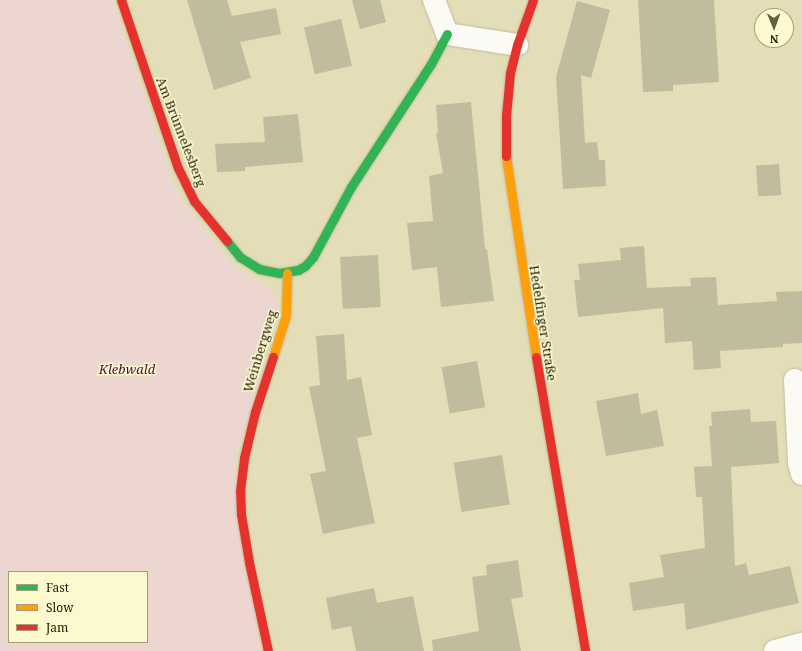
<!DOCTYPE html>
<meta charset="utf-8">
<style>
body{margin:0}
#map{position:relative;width:802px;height:651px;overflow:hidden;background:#e3deb7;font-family:"Noto Serif",serif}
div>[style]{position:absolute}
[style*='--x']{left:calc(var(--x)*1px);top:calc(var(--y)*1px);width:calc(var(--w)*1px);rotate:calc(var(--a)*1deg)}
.green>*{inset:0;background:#edd6d0}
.building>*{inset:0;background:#c0bc9d;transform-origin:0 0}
.roads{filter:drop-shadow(0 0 1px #c1bc9d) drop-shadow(0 0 1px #c1bc9d)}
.street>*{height:22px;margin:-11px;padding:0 11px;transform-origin:11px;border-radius:11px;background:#fbfaf4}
.fast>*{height:9px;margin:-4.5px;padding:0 4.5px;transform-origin:4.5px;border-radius:4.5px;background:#30b455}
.slow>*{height:9px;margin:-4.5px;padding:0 4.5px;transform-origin:4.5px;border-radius:4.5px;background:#ff9f0a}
.jam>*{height:9px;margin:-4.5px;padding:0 4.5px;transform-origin:4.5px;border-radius:4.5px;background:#e5322d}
span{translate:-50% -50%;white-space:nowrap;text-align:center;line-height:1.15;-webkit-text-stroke:3px #fdf9cf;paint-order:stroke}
.street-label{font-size:13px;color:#1e1a00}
.park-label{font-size:13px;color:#4c0c3a;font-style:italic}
.legend{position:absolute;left:8px;top:571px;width:140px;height:72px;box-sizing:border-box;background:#fdf9cf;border:1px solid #a4a07c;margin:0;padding:5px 7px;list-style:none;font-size:12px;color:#1e1a00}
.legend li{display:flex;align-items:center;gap:8px;height:20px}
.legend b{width:20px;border:1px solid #a4a07c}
.north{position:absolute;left:754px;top:8px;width:40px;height:40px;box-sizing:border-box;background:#fdf9cf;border:1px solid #a4a07c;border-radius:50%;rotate:179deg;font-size:11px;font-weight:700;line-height:16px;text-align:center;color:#1e1a00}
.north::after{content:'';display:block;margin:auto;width:14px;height:18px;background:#635f40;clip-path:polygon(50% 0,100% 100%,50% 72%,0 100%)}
</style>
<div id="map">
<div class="green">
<div style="clip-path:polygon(evenodd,0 0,113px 0,172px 182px,190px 212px,234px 267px,266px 286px,273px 294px,279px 309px,236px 460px,260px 651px,0 651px,0 0,9px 572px,147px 572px,147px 642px,9px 642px,9px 572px)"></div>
</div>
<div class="building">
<div style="clip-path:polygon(187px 0,227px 0,232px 16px,276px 8px,281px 34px,240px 42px,251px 78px,214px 90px)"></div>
<div style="clip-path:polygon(352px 0,380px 0,386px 22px,360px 29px)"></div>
<div style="clip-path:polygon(638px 0,714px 0,719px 82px,673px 85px,673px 91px,643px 92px)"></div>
<div style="clip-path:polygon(577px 1px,610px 10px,591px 78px,581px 75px,585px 143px,597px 142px,599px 160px,605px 160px,606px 186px,563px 189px,556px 77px)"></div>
<div style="left:341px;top:19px;width:48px;height:38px;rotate:77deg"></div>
<div style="clip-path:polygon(471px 102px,485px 249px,487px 249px,494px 301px,441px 307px,437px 267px,412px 270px,407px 223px,433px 221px,429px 176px,443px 173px,436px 133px,438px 133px,436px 105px)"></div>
<div style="clip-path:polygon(298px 114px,303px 162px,245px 167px,245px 171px,217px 172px,215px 144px,265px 142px,263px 117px)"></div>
<div style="left:779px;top:164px;width:31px;height:23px;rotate:86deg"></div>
<div style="clip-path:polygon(644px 246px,647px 288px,691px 286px,690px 278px,716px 277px,718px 305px,777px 301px,776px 292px,802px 291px,802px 343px,783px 344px,783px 347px,720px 351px,721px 368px,694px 370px,692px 341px,665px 343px,663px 308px,578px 317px,574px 280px,580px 280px,578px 264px,621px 260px,620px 248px)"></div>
<div style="left:378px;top:255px;width:52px;height:38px;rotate:87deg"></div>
<div style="clip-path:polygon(344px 334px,347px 380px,361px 377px,372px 435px,357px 438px,375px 523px,323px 534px,310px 474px,326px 471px,309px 387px,320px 385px,316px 336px)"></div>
<div style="left:477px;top:361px;width:47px;height:36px;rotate:80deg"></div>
<div style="clip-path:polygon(638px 393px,641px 414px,657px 410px,664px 446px,606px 456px,596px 401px)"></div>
<div style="clip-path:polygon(750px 409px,751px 422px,776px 421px,779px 463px,731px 467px,735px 566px,746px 563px,749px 575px,790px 566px,799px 603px,686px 630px,684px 603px,633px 611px,629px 583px,664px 577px,660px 555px,705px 548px,702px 497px,696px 497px,694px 467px,712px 466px,709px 426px,712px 426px,711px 412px)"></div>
<div style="left:502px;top:455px;width:50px;height:49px;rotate:81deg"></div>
<div style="clip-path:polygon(518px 560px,523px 597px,511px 599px,521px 651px,433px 651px,432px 640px,479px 631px,472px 577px,487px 575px,486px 565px)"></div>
<div style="clip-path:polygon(374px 588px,377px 603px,413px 596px,424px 651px,356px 651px,351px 626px,332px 630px,326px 598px)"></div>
</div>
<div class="roads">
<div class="street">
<div style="--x:434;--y:0;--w:36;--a:69"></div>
<div style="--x:447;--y:34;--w:71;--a:8.9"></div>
<div style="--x:795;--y:380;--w:83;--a:87.2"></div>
<div style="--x:799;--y:463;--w:11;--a:75"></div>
<div style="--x:775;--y:651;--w:28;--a:-15"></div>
</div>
<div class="fast">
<div style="--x:227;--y:241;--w:21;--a:51"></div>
<div style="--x:240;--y:257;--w:22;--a:32"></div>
<div style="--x:259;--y:269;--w:20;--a:11"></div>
<div style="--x:279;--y:273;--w:19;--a:-9"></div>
<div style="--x:298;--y:270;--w:8;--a:-30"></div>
<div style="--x:305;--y:266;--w:12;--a:-48"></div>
<div style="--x:313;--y:257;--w:80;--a:-61.5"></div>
<div style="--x:351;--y:187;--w:147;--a:-57"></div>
<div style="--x:431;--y:64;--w:34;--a:-62"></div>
</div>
<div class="slow">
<div style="--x:506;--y:156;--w:203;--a:81.5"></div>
<div style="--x:273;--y:357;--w:44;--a:-72.8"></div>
<div style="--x:286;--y:315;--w:42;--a:-88.6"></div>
</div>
<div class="jam">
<div style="--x:121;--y:0;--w:177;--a:71.3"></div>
<div style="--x:178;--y:168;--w:37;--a:64"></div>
<div style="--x:194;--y:201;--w:52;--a:50.5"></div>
<div style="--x:506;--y:156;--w:40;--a:-90"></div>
<div style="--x:506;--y:116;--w:43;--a:-84.7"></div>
<div style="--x:510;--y:73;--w:29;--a:-76"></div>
<div style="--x:517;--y:45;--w:48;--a:-70.4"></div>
<div style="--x:536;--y:357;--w:298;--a:80.5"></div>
<div style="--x:268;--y:651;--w:91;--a:-102.1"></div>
<div style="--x:249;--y:562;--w:49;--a:-99.5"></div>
<div style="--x:241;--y:514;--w:23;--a:-92"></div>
<div style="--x:240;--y:491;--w:33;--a:-83"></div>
<div style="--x:244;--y:458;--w:47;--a:-76.6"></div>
<div style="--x:255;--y:412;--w:58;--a:-71.9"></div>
</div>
</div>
<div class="street-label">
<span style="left:181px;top:132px;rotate:69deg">Am Brünnelesberg</span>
<span style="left:543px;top:323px;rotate:81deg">Hedelfinger Straße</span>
<span style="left:260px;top:351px;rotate:-73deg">Weinbergweg</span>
</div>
<div class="park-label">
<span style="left:127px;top:369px">Klebwald</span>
</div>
<ul class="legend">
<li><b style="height:5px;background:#30b455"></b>Fast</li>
<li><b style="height:5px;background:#ff9f0a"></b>Slow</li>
<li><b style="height:5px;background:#e5322d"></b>Jam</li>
</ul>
<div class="north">N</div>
</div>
